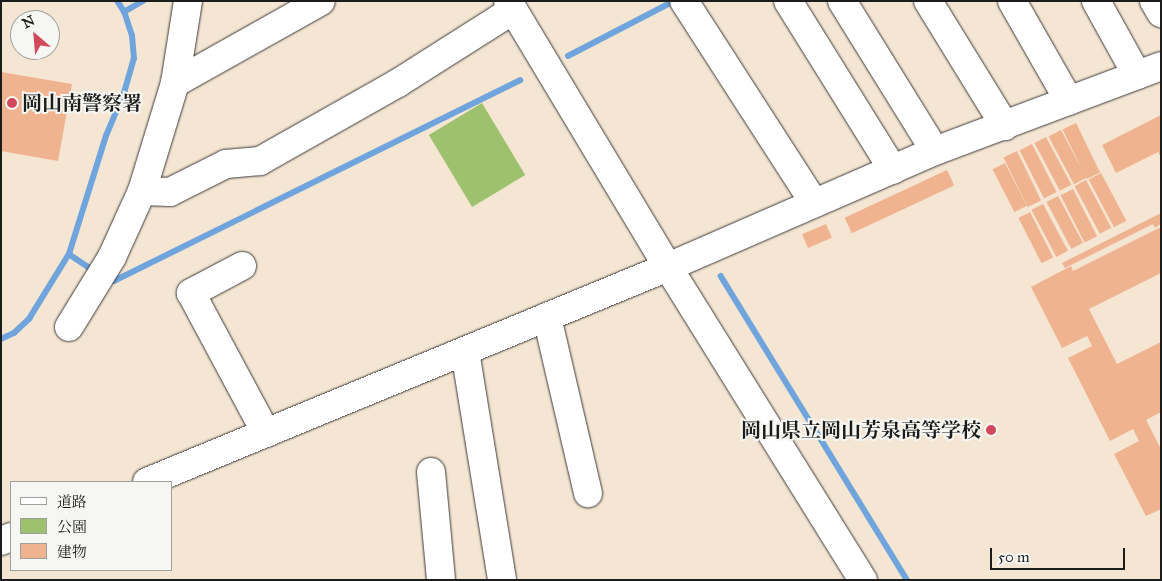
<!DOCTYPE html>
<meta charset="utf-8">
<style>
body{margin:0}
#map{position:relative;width:1162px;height:581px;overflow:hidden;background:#f5e6d4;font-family:"IM FELL Great Primer","Noto Serif JP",serif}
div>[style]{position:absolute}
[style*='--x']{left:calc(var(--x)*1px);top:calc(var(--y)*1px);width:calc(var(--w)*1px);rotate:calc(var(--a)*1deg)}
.green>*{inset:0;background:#9dc16c;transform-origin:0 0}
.stream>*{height:5.5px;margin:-2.75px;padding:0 2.75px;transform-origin:2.75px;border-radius:2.75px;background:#70a4dc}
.building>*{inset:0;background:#efb38f;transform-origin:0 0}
.roads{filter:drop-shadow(0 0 1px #3d3a38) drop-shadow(0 0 1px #3d3a38)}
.minor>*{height:28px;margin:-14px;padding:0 14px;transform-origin:14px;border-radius:14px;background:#fff}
.dots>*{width:14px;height:14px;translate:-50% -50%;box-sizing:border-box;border:2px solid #f6f6f2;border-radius:50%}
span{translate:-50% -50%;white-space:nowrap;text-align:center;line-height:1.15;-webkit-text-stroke:4px #f6f6f2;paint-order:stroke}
.poi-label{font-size:20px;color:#1c1c1c;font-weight:700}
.left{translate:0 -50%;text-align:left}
.right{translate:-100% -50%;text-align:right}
.frame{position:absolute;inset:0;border:2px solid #1c1c1c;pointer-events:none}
.legend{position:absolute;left:10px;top:481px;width:162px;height:90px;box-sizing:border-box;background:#f6f6f2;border:1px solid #9f9f9c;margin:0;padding:6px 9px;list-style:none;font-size:15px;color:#1c1c1c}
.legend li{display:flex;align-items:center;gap:10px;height:25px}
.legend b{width:25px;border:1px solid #9f9f9c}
.north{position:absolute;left:10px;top:10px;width:50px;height:50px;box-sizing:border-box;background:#f6f6f2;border:1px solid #9f9f9c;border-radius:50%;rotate:333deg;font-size:14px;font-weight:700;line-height:20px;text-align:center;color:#1c1c1c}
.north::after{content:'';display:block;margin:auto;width:18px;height:22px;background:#d1495b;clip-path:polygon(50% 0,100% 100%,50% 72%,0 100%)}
.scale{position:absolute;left:990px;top:548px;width:135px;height:22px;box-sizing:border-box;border:2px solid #1c1c1c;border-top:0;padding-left:6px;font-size:15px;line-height:18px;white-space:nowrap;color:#1c1c1c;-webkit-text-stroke:4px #f6f6f2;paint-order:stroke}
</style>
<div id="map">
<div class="green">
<div style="left:482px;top:103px;width:84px;height:62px;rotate:59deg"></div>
</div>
<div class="stream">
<div style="--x:124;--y:12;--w:22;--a:-30"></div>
<div style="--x:568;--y:56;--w:119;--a:-27.4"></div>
<div style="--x:69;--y:254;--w:30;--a:34"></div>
<div style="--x:721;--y:276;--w:356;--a:58.5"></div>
<div style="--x:106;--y:280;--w:8;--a:7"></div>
<div style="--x:114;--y:281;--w:453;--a:-26.3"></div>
<div style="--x:1;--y:339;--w:14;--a:-25"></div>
<div style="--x:14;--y:333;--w:21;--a:-43"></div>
<div style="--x:29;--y:319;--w:76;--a:-58.4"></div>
<div style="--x:69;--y:254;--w:124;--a:-72.6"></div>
<div style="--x:106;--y:136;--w:47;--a:-67.3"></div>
<div style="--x:124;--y:93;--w:35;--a:-74"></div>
<div style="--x:134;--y:59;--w:23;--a:-95"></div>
<div style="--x:132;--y:36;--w:25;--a:-108"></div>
<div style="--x:124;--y:12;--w:13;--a:-122"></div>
</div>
<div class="building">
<div style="clip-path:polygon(1px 72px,72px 84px,58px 161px,1px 151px)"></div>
<div style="clip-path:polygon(1161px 115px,1161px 158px,1158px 152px,1116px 173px,1102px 145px)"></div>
<div style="left:1076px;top:123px;width:55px;height:15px;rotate:64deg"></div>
<div style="left:1061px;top:130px;width:54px;height:14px;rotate:62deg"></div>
<div style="left:1046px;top:137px;width:54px;height:13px;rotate:62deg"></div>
<div style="left:1032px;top:144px;width:54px;height:14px;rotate:63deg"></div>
<div style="left:1017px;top:151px;width:55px;height:15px;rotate:64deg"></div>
<div style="left:1005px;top:163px;width:48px;height:14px;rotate:63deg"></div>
<div style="left:947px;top:170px;width:17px;height:113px;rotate:65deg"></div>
<div style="left:1101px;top:173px;width:54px;height:14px;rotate:62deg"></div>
<div style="left:1086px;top:180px;width:54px;height:13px;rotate:62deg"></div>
<div style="left:1073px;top:189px;width:53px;height:14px;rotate:63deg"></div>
<div style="left:1058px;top:196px;width:53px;height:13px;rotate:62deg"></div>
<div style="left:1043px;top:204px;width:53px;height:13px;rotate:62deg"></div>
<div style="left:1030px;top:212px;width:51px;height:13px;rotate:63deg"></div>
<div style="clip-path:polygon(1161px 213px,1161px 224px,1155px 228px,1153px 224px,1065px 268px,1062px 263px)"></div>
<div style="left:826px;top:224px;width:15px;height:26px;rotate:67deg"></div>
<div style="clip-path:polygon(1161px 227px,1161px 273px,1089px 309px,1117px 364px,1161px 342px,1161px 412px,1146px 420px,1161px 449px,1161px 509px,1146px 516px,1114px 454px,1139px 441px,1133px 429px,1110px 441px,1068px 358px,1092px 346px,1087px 336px,1062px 348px,1031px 287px,1071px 266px,1073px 271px)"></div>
</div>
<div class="roads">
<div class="minor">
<div style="--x:508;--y:1;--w:310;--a:59"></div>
<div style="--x:668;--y:267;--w:369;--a:58.1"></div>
<div style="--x:684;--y:1;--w:240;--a:57.2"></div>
<div style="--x:788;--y:1;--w:199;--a:58.1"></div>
<div style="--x:842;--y:1;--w:176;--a:58.2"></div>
<div style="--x:928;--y:1;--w:147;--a:58.4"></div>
<div style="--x:1012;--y:1;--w:115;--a:60.3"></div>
<div style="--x:1096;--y:1;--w:85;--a:61"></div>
<div style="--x:1154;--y:1;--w:14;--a:60"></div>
<div style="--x:175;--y:83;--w:167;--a:-29.3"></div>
<div style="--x:142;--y:191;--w:28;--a:2"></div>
<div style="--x:170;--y:192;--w:63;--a:-26.6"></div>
<div style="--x:226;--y:164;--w:34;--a:-5"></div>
<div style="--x:260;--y:161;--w:159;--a:-29.5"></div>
<div style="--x:398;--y:83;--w:136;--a:-32.4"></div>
<div style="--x:242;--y:266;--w:58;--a:152.1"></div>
<div style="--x:191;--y:293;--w:159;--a:61.8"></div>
<div style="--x:547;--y:317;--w:181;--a:76.9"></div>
<div style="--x:69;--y:327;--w:82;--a:-58.4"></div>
<div style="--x:112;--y:257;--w:72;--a:-65.6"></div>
<div style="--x:142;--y:191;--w:113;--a:-73"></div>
<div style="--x:175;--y:83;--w:83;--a:-81"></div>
<div style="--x:465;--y:351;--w:232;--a:80.8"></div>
<div style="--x:431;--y:472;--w:108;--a:84.7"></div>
<div style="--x:147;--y:482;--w:564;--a:-22.42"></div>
<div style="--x:668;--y:267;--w:291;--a:-23.5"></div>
<div style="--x:935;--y:151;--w:241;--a:-20.6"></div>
<div style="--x:1;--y:541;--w:11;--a:-22"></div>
</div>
</div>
<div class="dots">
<div style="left:12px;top:103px;background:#d1495b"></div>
<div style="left:991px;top:430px;background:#d1495b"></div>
</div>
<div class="poi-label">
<span class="left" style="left:22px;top:103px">岡山南警察署</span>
<span class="right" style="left:981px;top:430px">岡山県立岡山芳泉高等学校</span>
</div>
<div class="frame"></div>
<ul class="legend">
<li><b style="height:6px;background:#fff"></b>道路</li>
<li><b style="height:14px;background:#9dc16c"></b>公園</li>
<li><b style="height:14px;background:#efb38f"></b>建物</li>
</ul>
<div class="north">N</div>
<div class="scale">50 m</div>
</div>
